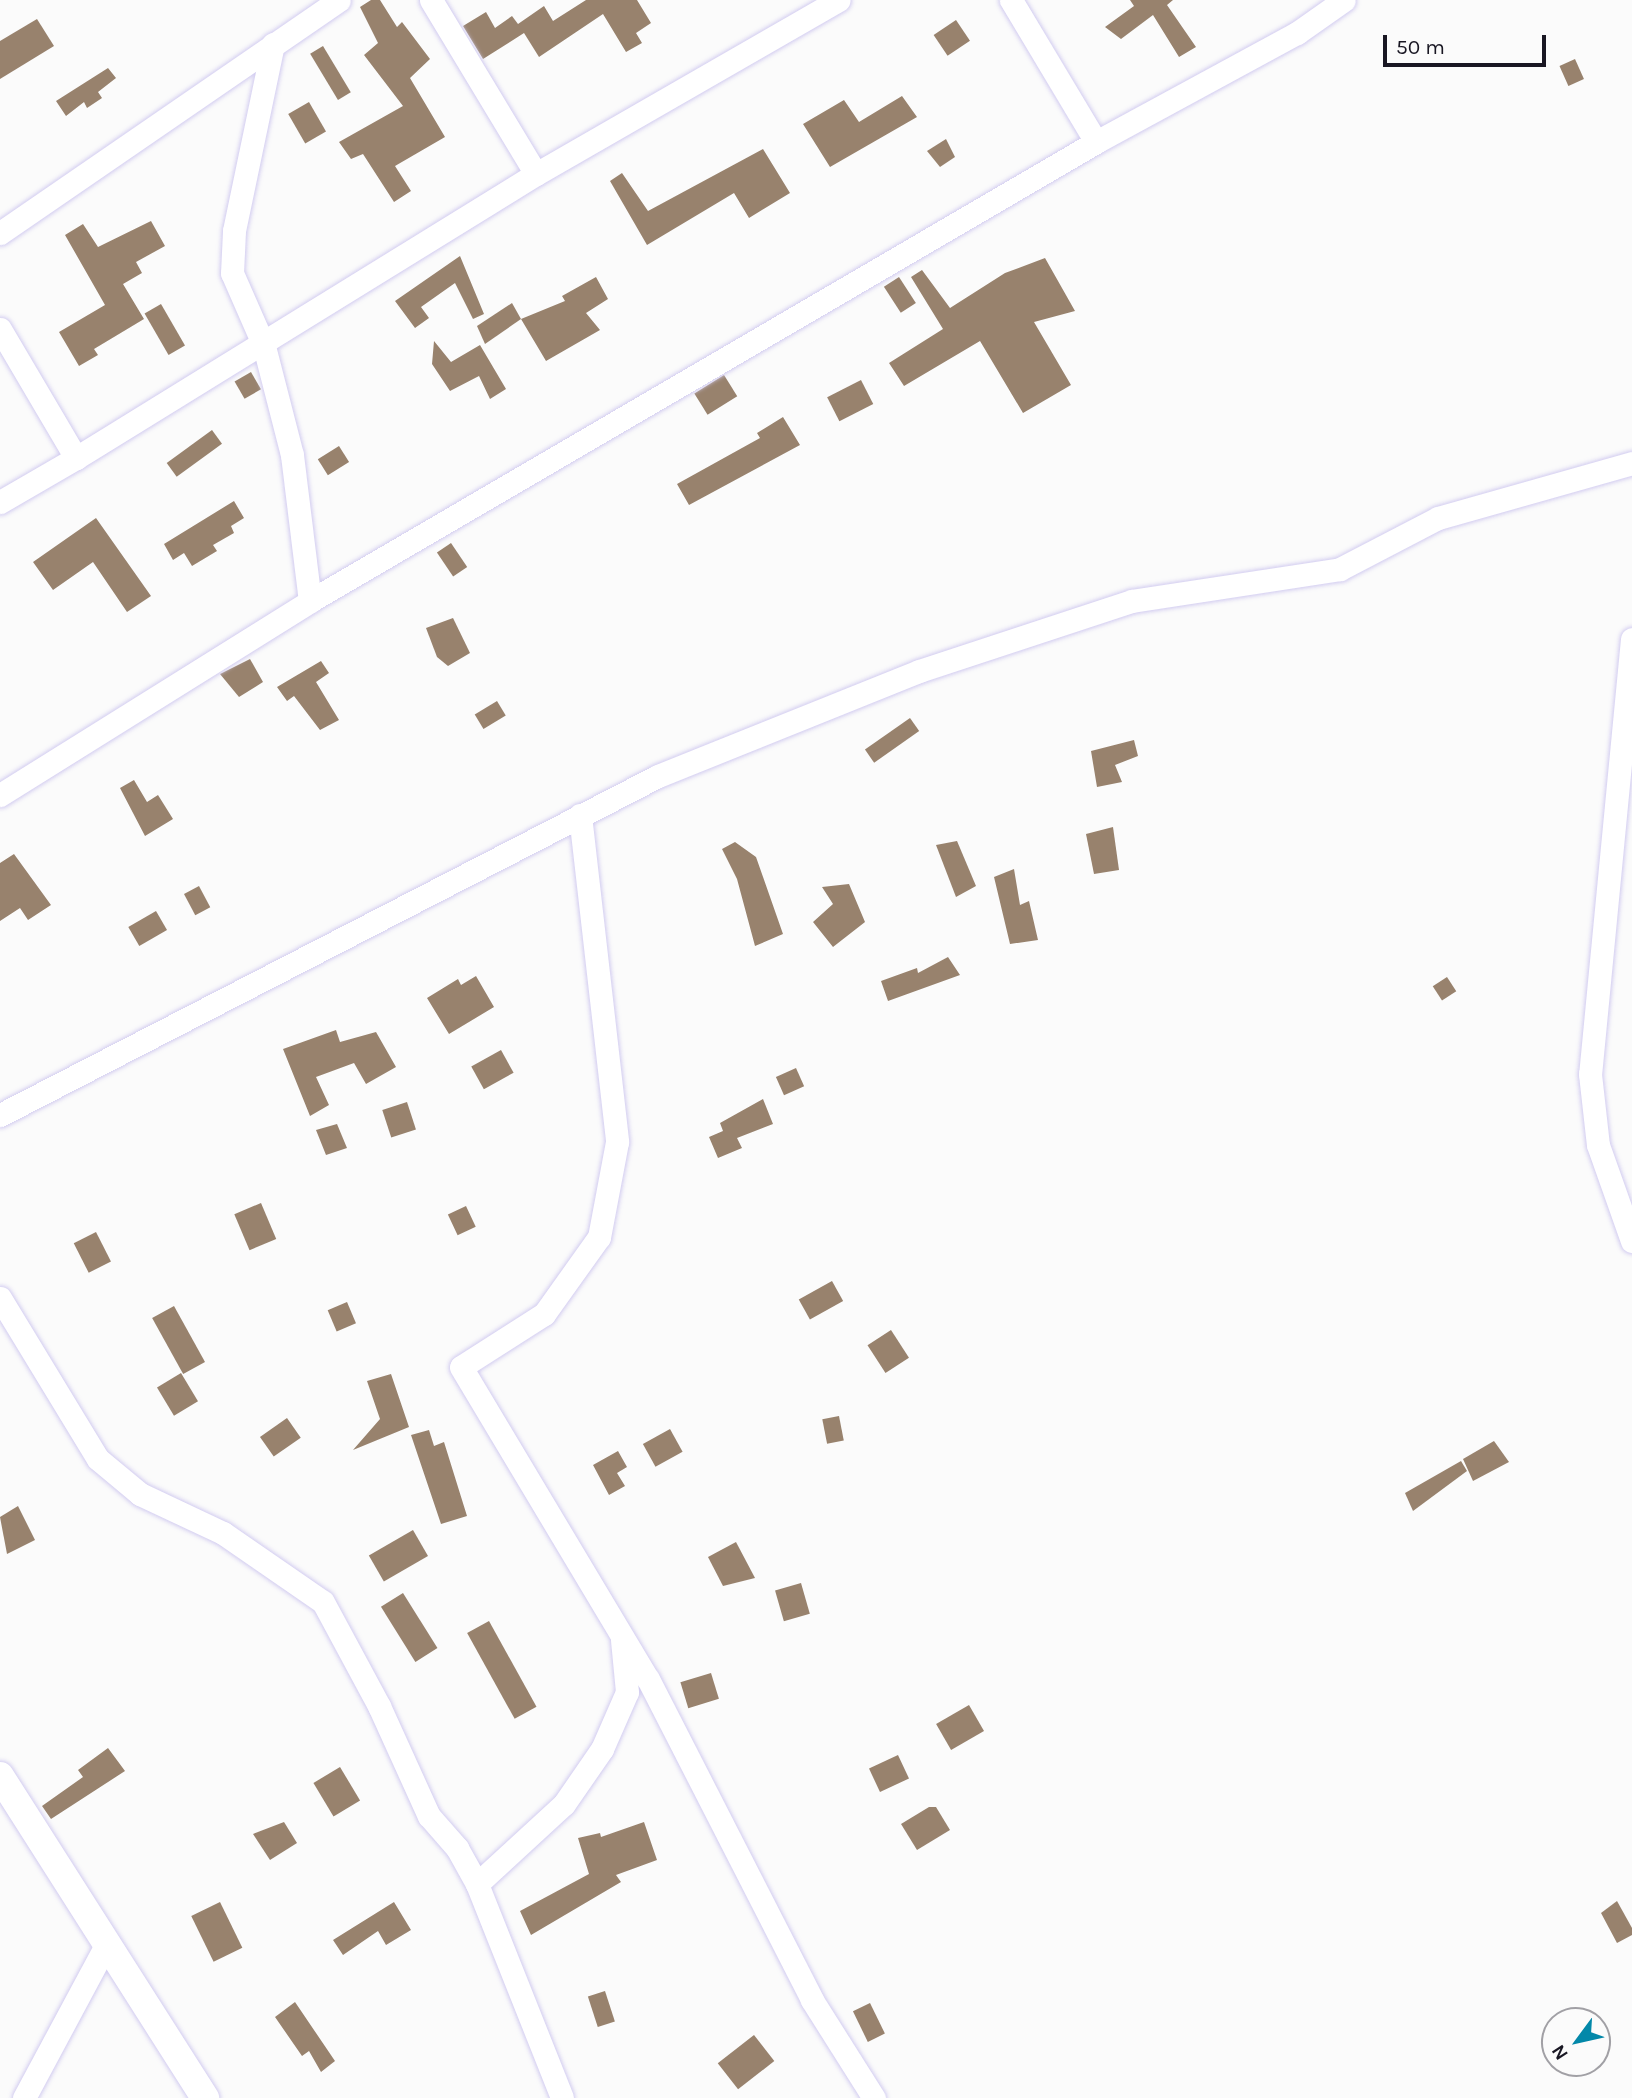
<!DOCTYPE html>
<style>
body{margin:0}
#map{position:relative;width:1632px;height:2098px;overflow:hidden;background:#fbfbfb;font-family:Karla,sans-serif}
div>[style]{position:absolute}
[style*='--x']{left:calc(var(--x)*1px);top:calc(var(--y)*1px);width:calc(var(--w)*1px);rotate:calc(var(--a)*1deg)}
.building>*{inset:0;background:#98826d;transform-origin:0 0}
.roads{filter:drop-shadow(0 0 2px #d2ccf0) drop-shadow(0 0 2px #d2ccf0)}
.minor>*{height:23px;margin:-11.5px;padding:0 11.5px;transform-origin:11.5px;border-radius:11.5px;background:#fff}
.tertiary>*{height:28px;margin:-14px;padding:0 14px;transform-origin:14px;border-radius:14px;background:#fff}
span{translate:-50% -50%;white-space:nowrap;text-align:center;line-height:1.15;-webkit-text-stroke:6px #fbfbfb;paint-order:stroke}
.north{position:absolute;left:1541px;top:2007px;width:70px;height:70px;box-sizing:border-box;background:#fbfbfb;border:2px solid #a1a0a5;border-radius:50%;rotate:237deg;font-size:19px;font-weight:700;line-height:28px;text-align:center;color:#191723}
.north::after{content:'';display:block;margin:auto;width:24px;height:32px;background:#0388a9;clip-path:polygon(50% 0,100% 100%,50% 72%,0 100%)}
.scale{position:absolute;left:1383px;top:35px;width:163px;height:32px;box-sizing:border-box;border:4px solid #191723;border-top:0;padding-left:9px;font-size:21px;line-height:24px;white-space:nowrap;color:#191723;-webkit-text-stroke:5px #fbfbfb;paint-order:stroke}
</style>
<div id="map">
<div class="building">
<div style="clip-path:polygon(371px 0,380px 0,397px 27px,402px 22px,430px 59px,410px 78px,445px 137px,395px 166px,411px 191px,394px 202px,363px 154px,351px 159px,339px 142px,403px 106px,364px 55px,378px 43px,360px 7px)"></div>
<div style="clip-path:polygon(586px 0,637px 0,651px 23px,636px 33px,642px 43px,626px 52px,603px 14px,539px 57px,524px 33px,483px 59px,463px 26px,486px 12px,495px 28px,512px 16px,518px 24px,544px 6px,553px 21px)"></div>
<div style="clip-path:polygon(1130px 0,1173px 0,1167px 5px,1196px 47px,1179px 57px,1153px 15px,1121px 39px,1105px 27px,1134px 6px)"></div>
<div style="clip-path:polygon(37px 19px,54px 46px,0 79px,0 41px)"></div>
<div style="left:956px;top:20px;width:25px;height:27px;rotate:56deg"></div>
<div style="left:323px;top:46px;width:54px;height:15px;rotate:59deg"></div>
<div style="left:1575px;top:59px;width:22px;height:17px;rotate:66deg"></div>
<div style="clip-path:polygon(108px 68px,116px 78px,98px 92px,102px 98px,87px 108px,84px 102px,66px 116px,56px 101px)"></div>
<div style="clip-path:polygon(902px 96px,917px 117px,830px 167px,803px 124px,844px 100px,859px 122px)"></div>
<div style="left:309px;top:102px;width:34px;height:24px;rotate:60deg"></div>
<div style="clip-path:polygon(946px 139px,955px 157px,940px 167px,927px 151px)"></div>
<div style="clip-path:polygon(763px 149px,790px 193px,749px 218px,734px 193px,647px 245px,610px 181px,622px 173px,648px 211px)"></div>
<div style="clip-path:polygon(151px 221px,165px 246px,136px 262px,142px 273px,123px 284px,144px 319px,94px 349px,98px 355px,79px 366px,59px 332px,105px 305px,65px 235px,83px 224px,98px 247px)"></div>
<div style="clip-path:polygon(460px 256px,484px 314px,473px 319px,455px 283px,421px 307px,429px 318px,415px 328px,395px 301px)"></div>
<div style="clip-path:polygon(1045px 258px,1075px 311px,1034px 322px,1071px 385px,1023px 413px,980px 341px,904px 386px,889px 363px,943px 329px,911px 277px,922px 270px,950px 308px,1005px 273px)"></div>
<div style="clip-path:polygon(596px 277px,608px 299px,586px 313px,600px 330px,546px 361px,521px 319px,565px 301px,562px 296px)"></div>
<div style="left:899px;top:277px;width:31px;height:18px;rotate:57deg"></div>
<div style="clip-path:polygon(512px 303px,521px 319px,485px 344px,477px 326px)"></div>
<div style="left:161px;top:304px;width:48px;height:19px;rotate:60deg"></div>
<div style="clip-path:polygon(434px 341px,451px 362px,480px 345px,506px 389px,490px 399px,479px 376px,450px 391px,432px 364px)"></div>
<div style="left:251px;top:372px;width:20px;height:19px;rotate:60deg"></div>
<div style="left:724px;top:375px;width:25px;height:35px;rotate:58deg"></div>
<div style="left:861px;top:380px;width:27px;height:38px;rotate:63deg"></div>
<div style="clip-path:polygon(783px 417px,800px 445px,689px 505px,677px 484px,760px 438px,757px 433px)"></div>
<div style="left:212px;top:430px;width:17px;height:56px;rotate:54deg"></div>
<div style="left:339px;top:446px;width:19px;height:25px;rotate:58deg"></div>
<div style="clip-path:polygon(234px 501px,244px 518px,231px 526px,234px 533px,213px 545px,217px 551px,192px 566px,184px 553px,173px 560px,164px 544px)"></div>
<div style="clip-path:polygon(96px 518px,151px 596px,127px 612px,93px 562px,53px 590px,33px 562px)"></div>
<div style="left:451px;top:543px;width:29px;height:17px;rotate:56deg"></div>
<div style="clip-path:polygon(453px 618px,470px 653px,448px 666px,437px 657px,426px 628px)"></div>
<div style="clip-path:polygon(250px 659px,263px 682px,239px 697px,220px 674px)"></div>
<div style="clip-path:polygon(321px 661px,329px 673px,316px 682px,339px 720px,320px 730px,294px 696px,287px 701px,277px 687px)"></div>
<div style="left:497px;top:701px;width:17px;height:26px;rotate:59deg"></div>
<div style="left:910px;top:718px;width:16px;height:55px;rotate:55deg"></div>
<div style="clip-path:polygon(1134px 740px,1138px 756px,1115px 765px,1122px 782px,1097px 787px,1091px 751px)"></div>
<div style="clip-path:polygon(134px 780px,147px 802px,158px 795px,173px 819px,145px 836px,120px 788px)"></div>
<div style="clip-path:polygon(1113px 827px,1119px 870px,1094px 874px,1086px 834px)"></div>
<div style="clip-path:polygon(957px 841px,976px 886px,956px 897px,936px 845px)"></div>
<div style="clip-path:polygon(735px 842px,756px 857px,783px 934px,755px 946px,737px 879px,722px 849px)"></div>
<div style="clip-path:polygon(14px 854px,51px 905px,28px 920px,20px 908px,0 921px,0 863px)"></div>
<div style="clip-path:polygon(1014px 869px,1020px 905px,1029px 901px,1038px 940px,1010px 944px,994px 877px)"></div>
<div style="clip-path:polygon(849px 884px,865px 922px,833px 947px,813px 922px,833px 904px,822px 887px)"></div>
<div style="left:199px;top:886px;width:24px;height:17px;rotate:62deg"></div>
<div style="left:156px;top:911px;width:22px;height:32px;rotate:60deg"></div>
<div style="clip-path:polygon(948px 957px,960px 975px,888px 1001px,881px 981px,917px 968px,918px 973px)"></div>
<div style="clip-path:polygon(476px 976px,494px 1007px,449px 1034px,427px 998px,458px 979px,461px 985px)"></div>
<div style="left:1447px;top:977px;width:17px;height:17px;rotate:57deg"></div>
<div style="clip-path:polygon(336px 1030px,340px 1042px,376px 1032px,396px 1067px,366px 1084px,354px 1063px,316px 1077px,329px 1105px,310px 1116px,283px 1049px)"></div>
<div style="left:501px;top:1050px;width:26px;height:34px;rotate:61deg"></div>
<div style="left:796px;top:1068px;width:20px;height:22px;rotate:66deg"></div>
<div style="clip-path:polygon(763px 1099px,773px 1124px,737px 1138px,742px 1148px,718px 1158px,709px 1137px,723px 1131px,720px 1123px)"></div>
<div style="left:407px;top:1102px;width:29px;height:26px;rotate:72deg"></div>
<div style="clip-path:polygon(337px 1124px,347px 1148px,326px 1155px,316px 1130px)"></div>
<div style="left:261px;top:1203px;width:39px;height:29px;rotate:67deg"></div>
<div style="left:466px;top:1206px;width:23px;height:20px;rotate:65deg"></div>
<div style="left:96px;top:1232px;width:33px;height:25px;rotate:63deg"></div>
<div style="left:832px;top:1281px;width:23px;height:38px;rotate:61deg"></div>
<div style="left:347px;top:1302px;width:23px;height:21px;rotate:67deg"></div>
<div style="left:174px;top:1306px;width:64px;height:25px;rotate:61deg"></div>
<div style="left:891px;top:1330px;width:33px;height:28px;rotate:57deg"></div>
<div style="left:181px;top:1373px;width:33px;height:28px;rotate:59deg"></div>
<div style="clip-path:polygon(391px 1374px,409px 1427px,353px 1450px,380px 1419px,367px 1381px)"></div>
<div style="left:839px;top:1416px;width:25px;height:17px;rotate:79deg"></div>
<div style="left:287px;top:1418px;width:24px;height:33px;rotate:55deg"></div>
<div style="left:670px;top:1429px;width:26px;height:31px;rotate:61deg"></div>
<div style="clip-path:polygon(429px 1430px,434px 1446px,444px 1442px,467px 1516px,441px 1524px,411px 1435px)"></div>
<div style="clip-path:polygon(1494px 1441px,1509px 1462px,1473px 1481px,1463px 1459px)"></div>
<div style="clip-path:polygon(618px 1451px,627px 1467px,617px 1473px,625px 1486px,609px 1495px,593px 1465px)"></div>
<div style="clip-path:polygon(1461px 1461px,1467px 1471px,1413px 1511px,1405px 1493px)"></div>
<div style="clip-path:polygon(18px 1506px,35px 1540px,7px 1554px,0 1517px)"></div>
<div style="left:413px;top:1530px;width:30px;height:51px;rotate:60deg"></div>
<div style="clip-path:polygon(736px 1542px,755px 1578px,723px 1586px,708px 1557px)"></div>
<div style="left:801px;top:1583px;width:32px;height:27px;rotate:74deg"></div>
<div style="left:403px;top:1593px;width:65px;height:26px;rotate:58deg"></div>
<div style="left:489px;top:1621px;width:98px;height:25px;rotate:61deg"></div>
<div style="left:711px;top:1673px;width:27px;height:32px;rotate:73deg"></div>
<div style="left:969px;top:1705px;width:30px;height:38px;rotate:60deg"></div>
<div style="clip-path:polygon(108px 1748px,125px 1771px,51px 1819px,42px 1806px,83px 1777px,78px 1770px)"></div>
<div style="left:898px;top:1755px;width:26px;height:32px;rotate:65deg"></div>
<div style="left:340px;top:1767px;width:39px;height:31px;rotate:59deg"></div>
<div style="clip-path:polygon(929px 1807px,936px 1807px,950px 1830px,917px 1850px,901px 1824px)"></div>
<div style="clip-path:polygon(284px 1822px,297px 1843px,270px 1860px,253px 1834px)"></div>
<div style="clip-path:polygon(644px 1822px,657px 1860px,616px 1875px,621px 1882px,531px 1935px,520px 1911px,589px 1874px,578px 1838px,600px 1833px,601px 1837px)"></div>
<div style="clip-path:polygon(1617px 1901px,1632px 1928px,1632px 1935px,1617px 1943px,1601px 1913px)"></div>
<div style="left:220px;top:1902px;width:51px;height:32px;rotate:64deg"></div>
<div style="clip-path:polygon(394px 1902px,411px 1930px,386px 1945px,378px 1931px,343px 1955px,333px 1940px)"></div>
<div style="left:605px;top:1991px;width:32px;height:18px;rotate:72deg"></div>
<div style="clip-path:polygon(295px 2002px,335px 2061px,321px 2072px,309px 2051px,302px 2056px,275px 2017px)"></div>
<div style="left:870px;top:2003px;width:34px;height:19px;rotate:64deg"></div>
<div style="left:754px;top:2035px;width:33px;height:46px;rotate:52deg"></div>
</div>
<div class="roads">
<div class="minor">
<div style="--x:431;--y:0;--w:203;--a:58.9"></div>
<div style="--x:536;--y:174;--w:349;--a:-29.9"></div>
<div style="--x:1011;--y:0;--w:165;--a:59.1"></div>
<div style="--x:273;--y:44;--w:191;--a:101.8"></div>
<div style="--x:234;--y:231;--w:42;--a:92.7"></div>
<div style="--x:232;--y:273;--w:80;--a:66.3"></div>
<div style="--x:264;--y:346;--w:113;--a:75.6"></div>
<div style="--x:292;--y:455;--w:147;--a:83"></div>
<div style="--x:0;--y:233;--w:411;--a:-34.5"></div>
<div style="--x:0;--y:329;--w:150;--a:59.5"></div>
<div style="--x:76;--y:458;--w:541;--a:-31.69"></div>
<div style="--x:0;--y:502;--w:88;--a:-30.1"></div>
<div style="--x:1632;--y:639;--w:437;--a:95.5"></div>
<div style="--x:1590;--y:1074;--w:71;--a:83.6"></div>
<div style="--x:1598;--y:1145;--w:102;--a:70.5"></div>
<div style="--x:0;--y:795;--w:366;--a:-32"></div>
<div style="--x:310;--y:601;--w:910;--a:-30.28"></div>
<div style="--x:1096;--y:142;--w:229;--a:-28.5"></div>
<div style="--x:1297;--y:33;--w:57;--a:-35.1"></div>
<div style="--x:580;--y:815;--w:329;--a:83.5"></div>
<div style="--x:617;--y:1142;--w:97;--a:100.7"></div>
<div style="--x:599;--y:1237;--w:95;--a:125.5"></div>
<div style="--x:544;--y:1314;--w:98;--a:147.4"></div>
<div style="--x:461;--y:1367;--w:364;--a:59.1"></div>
<div style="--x:648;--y:1679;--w:360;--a:62.9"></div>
<div style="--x:812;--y:2000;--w:116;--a:57.7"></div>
<div style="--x:0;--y:1115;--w:740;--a:-27.26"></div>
<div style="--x:658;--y:776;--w:281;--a:-21.9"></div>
<div style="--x:919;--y:671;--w:224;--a:-18.2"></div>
<div style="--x:1132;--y:601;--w:210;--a:-8.7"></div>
<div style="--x:1340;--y:569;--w:110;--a:-27.5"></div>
<div style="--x:1438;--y:518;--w:202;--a:-15.8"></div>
<div style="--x:0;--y:1298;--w:188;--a:58.7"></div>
<div style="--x:98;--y:1459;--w:55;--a:39.8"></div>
<div style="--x:140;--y:1494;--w:92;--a:25.2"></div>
<div style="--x:223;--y:1533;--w:121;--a:34.6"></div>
<div style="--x:323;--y:1602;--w:118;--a:61.7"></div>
<div style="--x:379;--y:1706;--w:121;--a:65.6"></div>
<div style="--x:429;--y:1816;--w:43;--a:48.8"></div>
<div style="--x:457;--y:1848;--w:41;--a:60.9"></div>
<div style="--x:477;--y:1884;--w:230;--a:68.3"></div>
<div style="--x:477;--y:1884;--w:118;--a:-42.6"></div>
<div style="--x:564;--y:1804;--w:67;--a:-55.4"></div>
<div style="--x:602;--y:1749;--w:62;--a:-66.3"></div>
<div style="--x:627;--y:1692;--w:52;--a:-95.5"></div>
<div style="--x:24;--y:2098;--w:174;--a:-61.8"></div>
</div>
<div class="tertiary">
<div style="--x:0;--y:1776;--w:382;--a:57.5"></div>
</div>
</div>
<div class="north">N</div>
<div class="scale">50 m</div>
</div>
